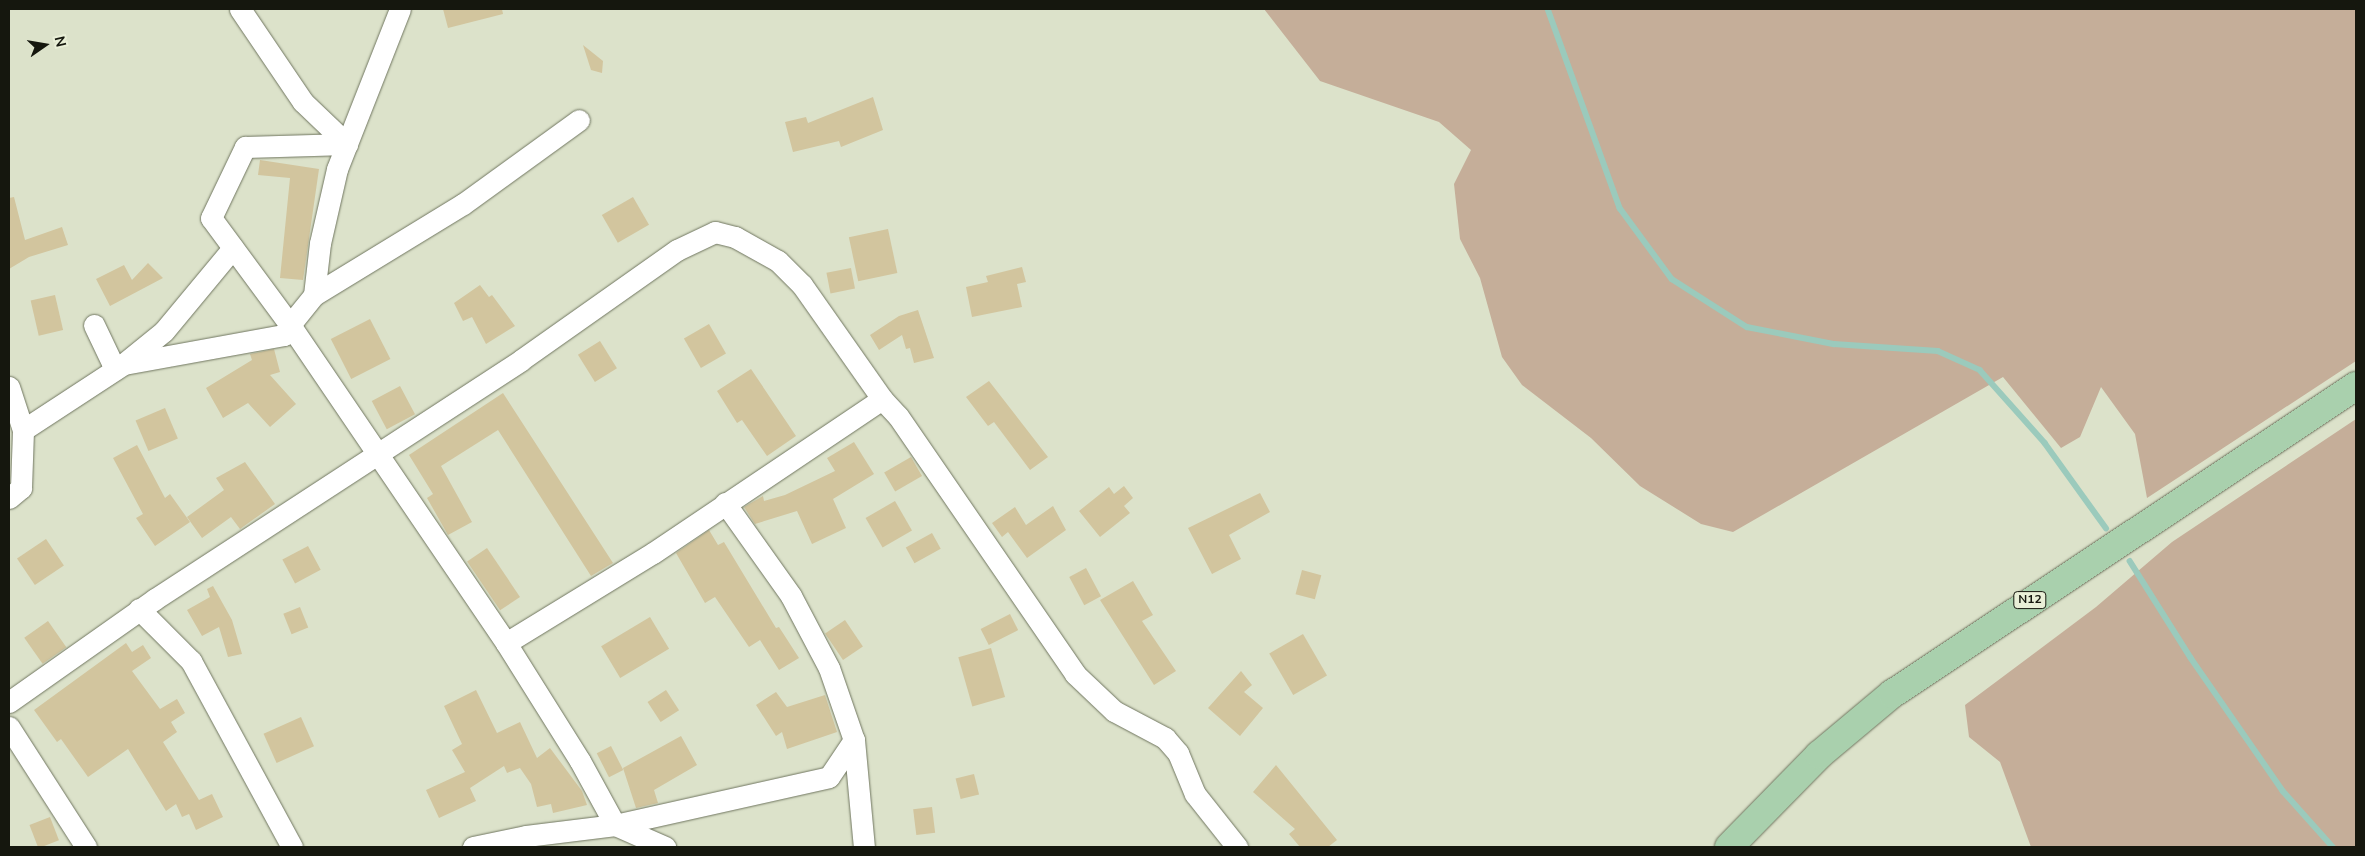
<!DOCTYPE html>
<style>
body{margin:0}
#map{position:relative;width:2365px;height:856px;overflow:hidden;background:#dce2ca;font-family:"Nunito Sans",sans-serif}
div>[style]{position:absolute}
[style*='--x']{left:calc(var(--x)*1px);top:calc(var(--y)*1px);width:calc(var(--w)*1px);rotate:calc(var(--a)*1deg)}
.green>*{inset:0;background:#c5ae99}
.stream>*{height:5.5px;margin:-2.75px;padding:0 2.75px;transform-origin:2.75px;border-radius:2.75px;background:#9bcabc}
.building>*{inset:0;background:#d2c59e;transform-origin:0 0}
.roads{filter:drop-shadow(0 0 1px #707660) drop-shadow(0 0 1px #707660)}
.street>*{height:21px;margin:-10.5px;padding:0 10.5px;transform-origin:10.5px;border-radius:10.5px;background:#fff}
.primary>*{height:28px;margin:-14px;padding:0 14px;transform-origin:14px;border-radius:14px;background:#a9d0ad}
span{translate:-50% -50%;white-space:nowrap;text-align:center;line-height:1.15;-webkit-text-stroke:5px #e9efd7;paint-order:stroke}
.shield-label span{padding:1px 4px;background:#e9efd7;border:1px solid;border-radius:4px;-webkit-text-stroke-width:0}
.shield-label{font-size:12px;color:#15170e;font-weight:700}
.frame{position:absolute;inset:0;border:10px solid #15170e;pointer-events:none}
.north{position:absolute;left:20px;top:20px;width:50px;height:50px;-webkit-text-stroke:4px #e9efd7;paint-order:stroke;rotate:77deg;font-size:14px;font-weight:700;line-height:20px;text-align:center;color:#15170e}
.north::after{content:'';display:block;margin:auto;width:18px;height:22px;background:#15170e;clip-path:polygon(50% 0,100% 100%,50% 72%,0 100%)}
</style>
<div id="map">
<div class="green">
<div style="clip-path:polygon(1264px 9px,2356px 9px,2356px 361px,2147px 498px,2135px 434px,2101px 387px,2080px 437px,2061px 448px,2003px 377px,1733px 532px,1701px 524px,1640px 486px,1591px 438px,1522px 385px,1502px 357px,1480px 278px,1460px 239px,1454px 184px,1471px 150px,1439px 122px,1320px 81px)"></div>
<div style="clip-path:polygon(2356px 419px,2356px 847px,2031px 847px,2000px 762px,1969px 737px,1965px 705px,2096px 607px,2172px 542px)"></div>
</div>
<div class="stream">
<div style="--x:1548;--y:9;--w:212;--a:70.1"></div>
<div style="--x:1620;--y:208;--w:88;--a:53.8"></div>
<div style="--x:1672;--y:279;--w:89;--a:32.6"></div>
<div style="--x:1747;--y:327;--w:89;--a:11.1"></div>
<div style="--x:1834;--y:344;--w:104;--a:3.9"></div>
<div style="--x:1938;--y:351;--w:46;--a:24.3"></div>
<div style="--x:1980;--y:370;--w:98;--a:48.3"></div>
<div style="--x:2045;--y:443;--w:105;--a:54.3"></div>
<div style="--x:2130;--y:561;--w:115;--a:57.8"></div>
<div style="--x:2191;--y:658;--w:162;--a:55.3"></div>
<div style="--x:2283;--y:791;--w:75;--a:48.2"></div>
</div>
<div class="building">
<div style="clip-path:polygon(443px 9px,502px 9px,503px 14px,448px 28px)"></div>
<div style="clip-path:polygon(583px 45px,603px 61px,602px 73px,591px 70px)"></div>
<div style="clip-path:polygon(873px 97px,883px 130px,841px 147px,839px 141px,793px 152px,785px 122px,806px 117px,808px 123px)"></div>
<div style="clip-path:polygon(260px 160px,319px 169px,303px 280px,280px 278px,290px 178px,258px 175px)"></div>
<div style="clip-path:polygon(14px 197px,25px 240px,62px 227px,68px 245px,29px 257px,9px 269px,9px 198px)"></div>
<div style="left:633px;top:197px;width:32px;height:36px;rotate:60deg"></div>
<div style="left:888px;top:229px;width:45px;height:40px;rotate:78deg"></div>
<div style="clip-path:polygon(148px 263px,163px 278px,110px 306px,96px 279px,124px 265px,132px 280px)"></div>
<div style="clip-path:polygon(1022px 267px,1026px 282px,1017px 284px,1022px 307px,972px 317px,966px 287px,988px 282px,986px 276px)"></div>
<div style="left:851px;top:268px;width:21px;height:25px;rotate:79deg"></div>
<div style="clip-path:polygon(480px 285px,489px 297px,492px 295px,515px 326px,486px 344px,472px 317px,463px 321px,454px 303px)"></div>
<div style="left:55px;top:295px;width:36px;height:25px;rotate:77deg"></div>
<div style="clip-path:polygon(918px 310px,934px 358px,914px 363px,910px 348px,906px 349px,902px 335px,879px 350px,870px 335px,899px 316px)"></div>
<div style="left:370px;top:319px;width:45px;height:44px;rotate:63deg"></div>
<div style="left:709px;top:324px;width:34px;height:29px;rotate:60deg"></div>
<div style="left:600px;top:341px;width:32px;height:26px;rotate:58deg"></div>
<div style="clip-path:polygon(274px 349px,280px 372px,270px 375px,296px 404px,270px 427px,248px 403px,223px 418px,206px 388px,252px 360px,250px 354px)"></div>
<div style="clip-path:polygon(751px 369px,796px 436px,767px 456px,742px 420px,737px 423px,717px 391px)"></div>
<div style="clip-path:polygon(989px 381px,1048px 457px,1030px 470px,994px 422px,988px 426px,966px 397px)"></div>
<div style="left:400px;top:386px;width:32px;height:32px;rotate:62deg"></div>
<div style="clip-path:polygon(503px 393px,613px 563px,591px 576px,498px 430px,441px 466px,472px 522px,448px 535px,427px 498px,433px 494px,409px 455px)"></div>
<div style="left:165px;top:408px;width:33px;height:32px;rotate:67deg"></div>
<div style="clip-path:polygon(854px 442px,874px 474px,833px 499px,846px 528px,812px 544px,797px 511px,755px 524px,744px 507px,763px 496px,764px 501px,785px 495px,835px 471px,827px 458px)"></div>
<div style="clip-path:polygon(137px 445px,165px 498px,170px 494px,190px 522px,155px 546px,136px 518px,143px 514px,113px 458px)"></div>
<div style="left:911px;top:457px;width:22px;height:31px;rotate:60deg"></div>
<div style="clip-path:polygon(245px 462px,275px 504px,240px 529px,231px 517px,202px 538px,187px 517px,224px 490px,216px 478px)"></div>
<div style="clip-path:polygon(1124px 486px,1133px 498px,1124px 506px,1130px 513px,1100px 537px,1079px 511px,1109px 487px,1114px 494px)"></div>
<div style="clip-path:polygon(1260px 493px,1270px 512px,1229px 535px,1241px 559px,1212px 574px,1188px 528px)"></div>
<div style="left:895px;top:501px;width:34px;height:34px;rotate:60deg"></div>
<div style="clip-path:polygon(1053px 506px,1066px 530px,1027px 558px,1008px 532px,1002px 537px,992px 523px,1015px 507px,1026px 525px)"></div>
<div style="clip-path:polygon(709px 530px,718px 545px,724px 542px,776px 628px,779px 627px,799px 658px,779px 670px,760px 640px,749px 647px,715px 597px,705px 603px,676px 553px)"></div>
<div style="left:932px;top:533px;width:18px;height:30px;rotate:61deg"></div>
<div style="left:46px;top:539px;width:32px;height:35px;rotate:56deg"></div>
<div style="left:308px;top:546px;width:27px;height:29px;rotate:62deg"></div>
<div style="left:487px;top:548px;width:59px;height:24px;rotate:56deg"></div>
<div style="left:1086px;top:568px;width:32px;height:19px;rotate:62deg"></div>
<div style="left:1302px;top:570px;width:20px;height:25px;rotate:15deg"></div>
<div style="clip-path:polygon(1133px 581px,1153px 615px,1142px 621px,1176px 671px,1154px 685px,1100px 600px)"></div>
<div style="clip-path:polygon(213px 586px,232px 620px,242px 654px,228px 657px,219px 627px,202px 636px,187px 610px,210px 597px,207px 589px)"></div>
<div style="left:300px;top:607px;width:22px;height:18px;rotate:68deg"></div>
<div style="left:1010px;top:614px;width:18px;height:33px;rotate:63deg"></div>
<div style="left:650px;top:617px;width:37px;height:57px;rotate:59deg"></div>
<div style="left:845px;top:620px;width:32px;height:24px;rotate:56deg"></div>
<div style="left:48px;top:621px;width:32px;height:29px;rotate:55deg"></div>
<div style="left:1303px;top:634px;width:48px;height:39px;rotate:60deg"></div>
<div style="clip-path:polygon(126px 643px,132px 652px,143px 645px,151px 658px,132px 671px,160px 709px,177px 699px,185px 713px,171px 722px,177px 732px,163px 742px,199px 800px,212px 794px,223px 817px,196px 830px,189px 814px,182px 817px,176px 804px,166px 811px,128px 749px,88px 777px,61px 739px,57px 742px,34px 710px)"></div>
<div style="left:991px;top:648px;width:51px;height:34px;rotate:74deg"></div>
<div style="clip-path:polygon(1241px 671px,1252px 685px,1244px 692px,1263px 708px,1240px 736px,1208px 708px)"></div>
<div style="clip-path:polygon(476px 690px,497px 733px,520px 722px,537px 758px,550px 748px,582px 791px,587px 805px,553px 813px,551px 804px,537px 807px,531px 784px,520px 768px,507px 773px,504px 766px,470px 788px,476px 801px,439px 818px,426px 790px,465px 772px,452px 750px,462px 744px,444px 706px)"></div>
<div style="left:666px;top:690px;width:24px;height:22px;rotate:57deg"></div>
<div style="clip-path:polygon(776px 692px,787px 707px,825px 695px,837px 732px,787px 749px,782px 732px,776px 736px,756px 705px)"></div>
<div style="left:301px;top:717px;width:32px;height:41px;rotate:66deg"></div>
<div style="clip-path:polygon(681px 736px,697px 765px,654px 790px,658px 803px,636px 808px,623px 768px)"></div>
<div style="left:611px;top:746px;width:27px;height:16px;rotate:63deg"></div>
<div style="clip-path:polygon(1276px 765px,1337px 840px,1328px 847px,1300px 847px,1289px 834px,1295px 829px,1253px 792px)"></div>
<div style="left:974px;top:774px;width:21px;height:19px;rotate:76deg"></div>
<div style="left:932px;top:807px;width:26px;height:19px;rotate:83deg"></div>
<div style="left:50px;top:817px;width:25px;height:22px;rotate:69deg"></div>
</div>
<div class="roads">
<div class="street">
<div style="--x:240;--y:9;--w:112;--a:55.9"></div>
<div style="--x:303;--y:102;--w:61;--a:43.7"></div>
<div style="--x:400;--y:9;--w:172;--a:111.5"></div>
<div style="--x:337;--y:169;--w:76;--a:102.9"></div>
<div style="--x:320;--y:243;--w:52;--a:96.6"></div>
<div style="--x:314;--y:295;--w:38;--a:129"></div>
<div style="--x:290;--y:325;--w:384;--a:55.8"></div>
<div style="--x:506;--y:643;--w:139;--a:57.9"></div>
<div style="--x:580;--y:761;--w:73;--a:61.3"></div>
<div style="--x:615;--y:825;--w:55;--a:23.7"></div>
<div style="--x:314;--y:295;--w:175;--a:-31.4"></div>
<div style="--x:463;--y:204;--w:143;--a:-35.9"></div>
<div style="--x:94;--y:325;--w:49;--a:64.5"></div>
<div style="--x:126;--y:362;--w:49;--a:-39.2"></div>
<div style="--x:164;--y:331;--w:108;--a:-50.3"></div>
<div style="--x:9;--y:387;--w:45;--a:72"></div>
<div style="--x:9;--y:498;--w:16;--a:-40"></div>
<div style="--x:21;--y:488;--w:58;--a:-88"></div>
<div style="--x:23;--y:430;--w:121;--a:-33.2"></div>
<div style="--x:124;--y:364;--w:163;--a:-10.3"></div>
<div style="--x:284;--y:335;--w:12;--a:-59"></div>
<div style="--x:290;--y:325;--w:133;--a:-126.4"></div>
<div style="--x:211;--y:218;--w:79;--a:-64.4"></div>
<div style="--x:245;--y:147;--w:102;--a:-1.7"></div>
<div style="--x:725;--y:503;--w:114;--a:54.6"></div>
<div style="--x:791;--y:596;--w:81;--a:62.2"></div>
<div style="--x:829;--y:668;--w:76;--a:70.9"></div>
<div style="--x:139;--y:609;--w:74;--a:45"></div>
<div style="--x:191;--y:661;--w:212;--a:61.5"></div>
<div style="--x:506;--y:643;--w:172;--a:-31.5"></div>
<div style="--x:653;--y:553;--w:276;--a:-33.9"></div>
<div style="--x:882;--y:399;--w:23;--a:47"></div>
<div style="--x:898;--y:416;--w:313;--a:55.5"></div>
<div style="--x:1075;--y:674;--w:54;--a:43.5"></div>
<div style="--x:1114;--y:711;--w:58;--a:27.9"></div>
<div style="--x:1165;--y:738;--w:20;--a:49"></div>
<div style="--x:1178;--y:753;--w:44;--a:67.5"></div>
<div style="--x:1195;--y:794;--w:68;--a:51.6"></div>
<div style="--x:9;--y:702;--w:179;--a:-35.2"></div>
<div style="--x:155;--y:599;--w:437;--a:-33.1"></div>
<div style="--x:521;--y:360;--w:191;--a:-35.2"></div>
<div style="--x:677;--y:250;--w:42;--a:-25.3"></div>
<div style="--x:715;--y:232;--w:21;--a:14"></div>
<div style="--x:735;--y:237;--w:49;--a:29.2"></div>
<div style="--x:778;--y:261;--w:34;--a:45"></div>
<div style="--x:802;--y:285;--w:139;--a:54.9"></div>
<div style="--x:9;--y:727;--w:143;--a:57.3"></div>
<div style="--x:473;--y:847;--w:54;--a:-11.7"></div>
<div style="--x:526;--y:836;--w:90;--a:-7"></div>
<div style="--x:615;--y:825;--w:219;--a:-12.6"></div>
<div style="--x:829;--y:777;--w:45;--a:-56"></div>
<div style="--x:854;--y:740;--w:107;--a:84.7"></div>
</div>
<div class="primary">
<div style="--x:1729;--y:847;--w:129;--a:-45.6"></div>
<div style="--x:1819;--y:755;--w:95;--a:-39.9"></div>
<div style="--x:1892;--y:694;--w:557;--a:-33.58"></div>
</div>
</div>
<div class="shield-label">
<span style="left:2030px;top:600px">N12</span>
</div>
<div class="frame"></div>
<div class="north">N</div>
</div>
